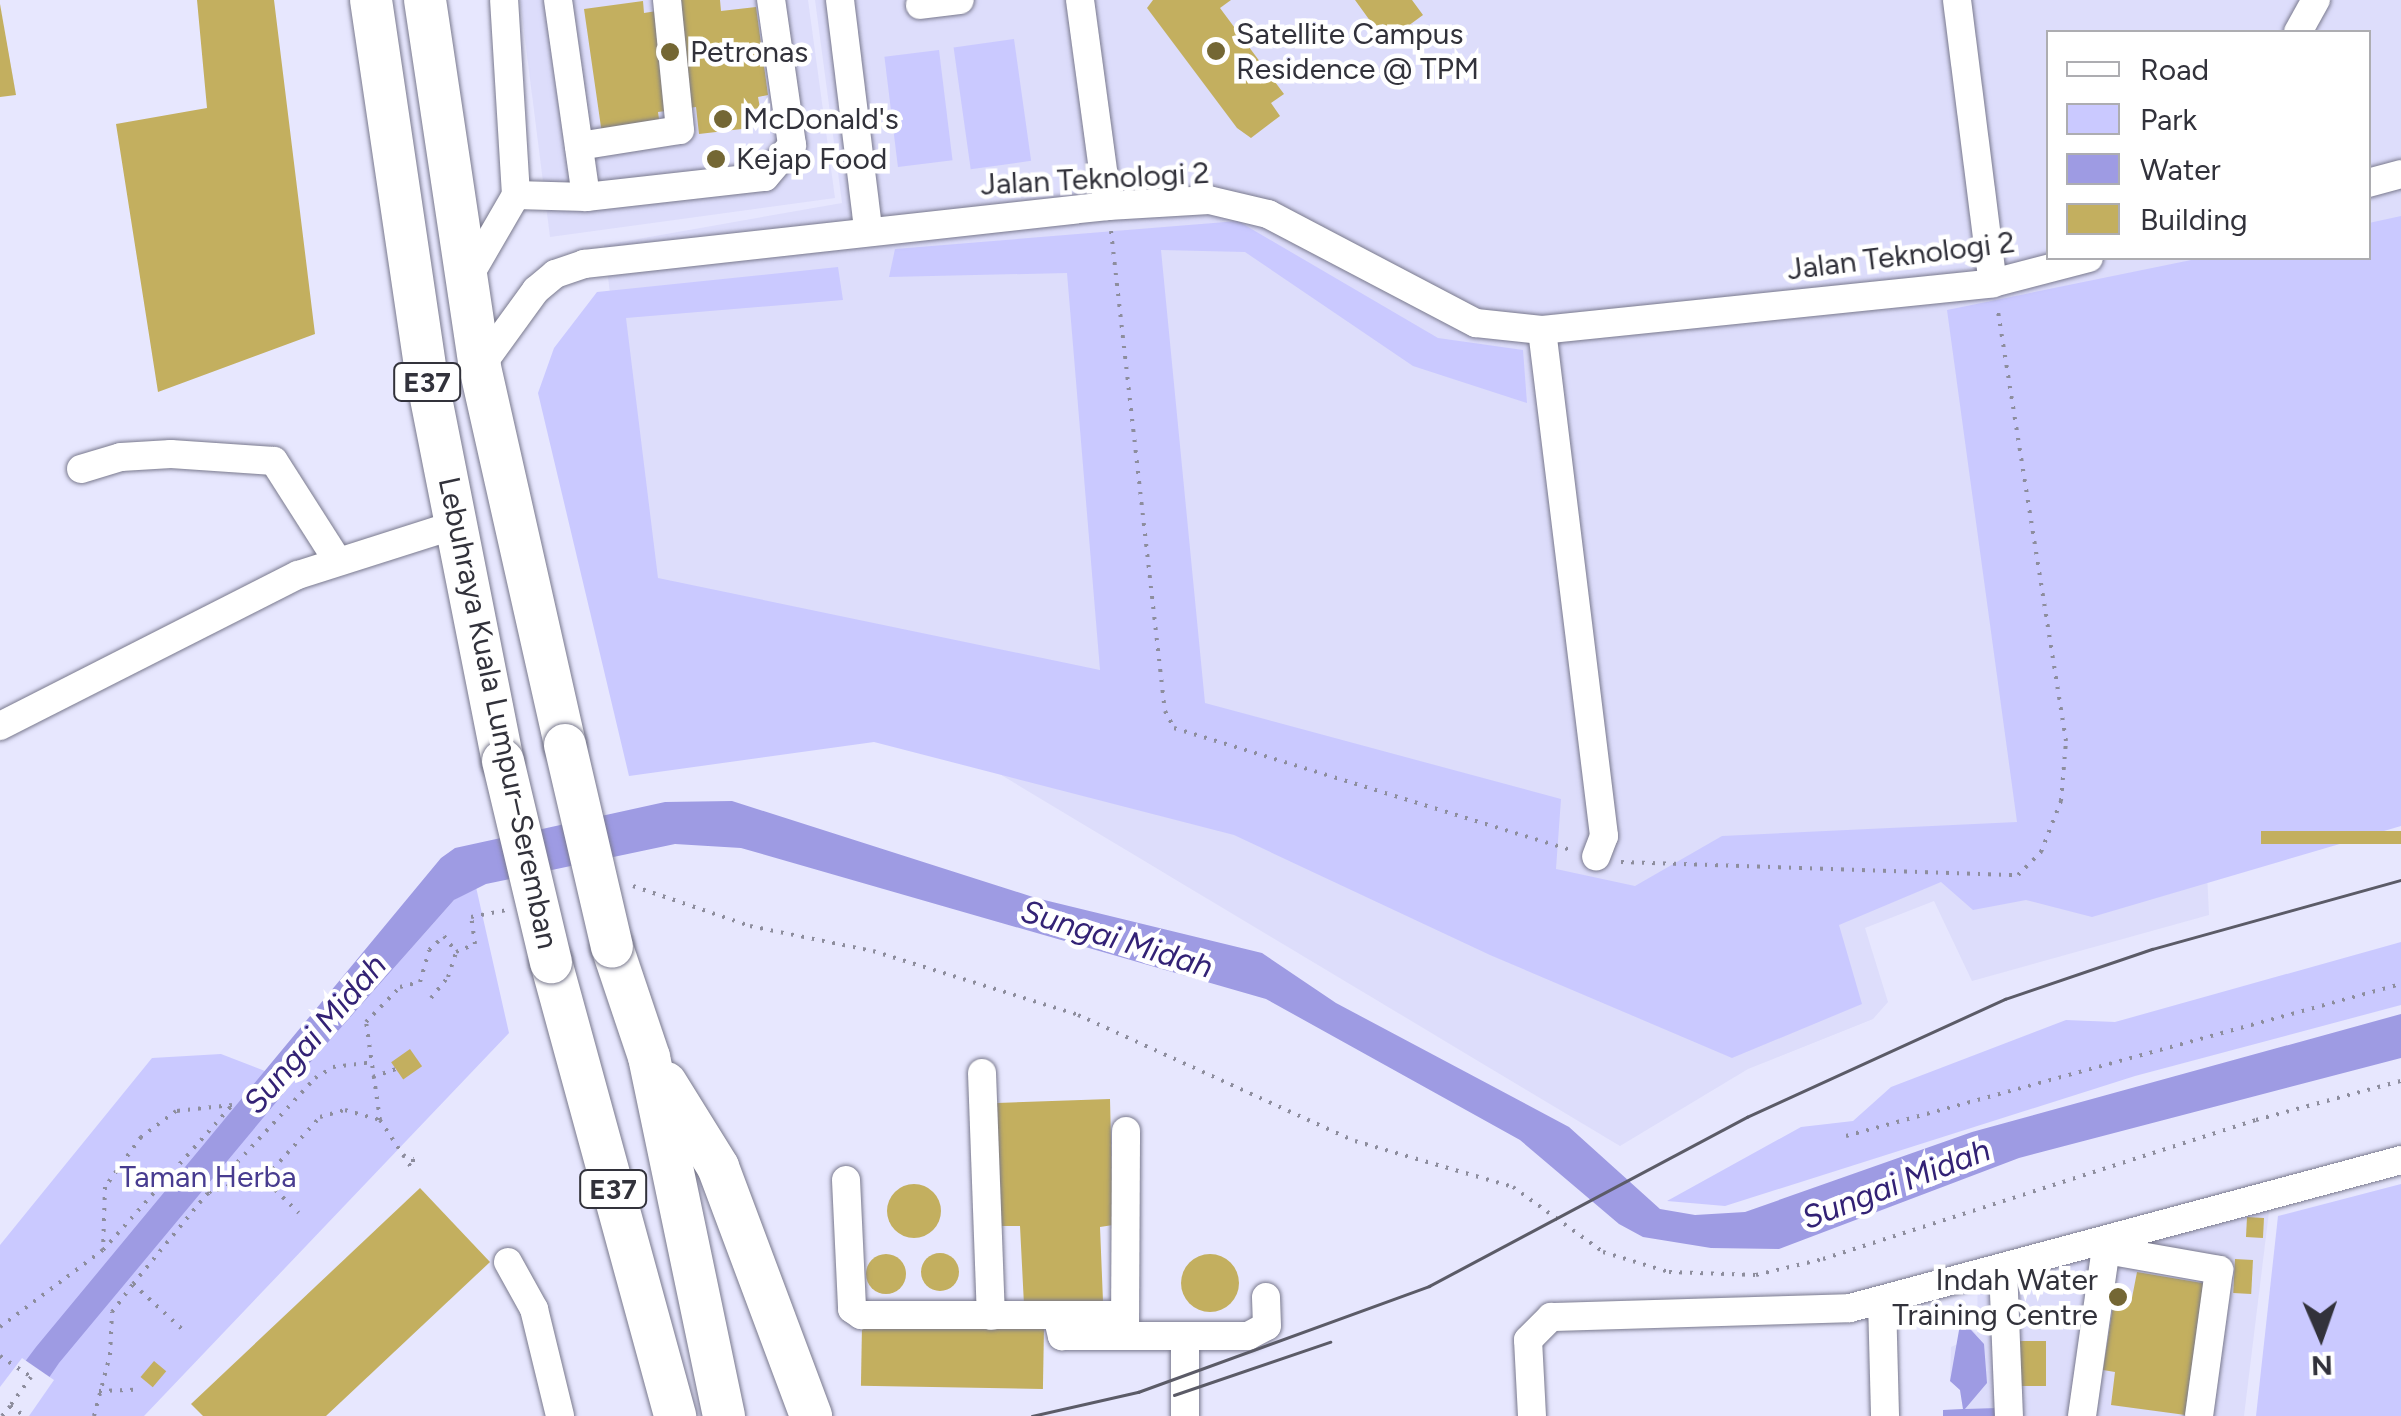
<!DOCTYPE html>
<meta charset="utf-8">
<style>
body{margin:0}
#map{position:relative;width:2401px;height:1416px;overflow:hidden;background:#e7e7fe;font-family:Figtree,sans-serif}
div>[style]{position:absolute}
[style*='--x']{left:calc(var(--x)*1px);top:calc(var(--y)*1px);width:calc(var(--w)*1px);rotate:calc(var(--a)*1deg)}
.built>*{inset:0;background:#ddddfb}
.green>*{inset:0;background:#cac9ff;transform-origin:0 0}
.water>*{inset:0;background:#9e9be3}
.pier>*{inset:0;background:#e7e7fe}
.building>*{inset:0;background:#c3af5f;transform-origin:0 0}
.round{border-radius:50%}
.path>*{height:4px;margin-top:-2px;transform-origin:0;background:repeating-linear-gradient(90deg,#8d8d9d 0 2.5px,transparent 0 10.5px)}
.roads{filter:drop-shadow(0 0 2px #79798d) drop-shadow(0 0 2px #79798d)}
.minor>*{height:28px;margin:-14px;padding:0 14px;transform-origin:14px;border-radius:14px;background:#fff}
.highway>*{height:42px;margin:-21px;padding:0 21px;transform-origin:21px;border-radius:21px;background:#fff}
.tram>*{height:2.5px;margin:-1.25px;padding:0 1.25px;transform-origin:1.25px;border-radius:1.25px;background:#5b5b67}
.bridges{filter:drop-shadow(0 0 2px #79798d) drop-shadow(0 0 2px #79798d)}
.highway-bridge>*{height:42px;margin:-21px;padding:0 21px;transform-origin:21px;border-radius:21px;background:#fff}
.dots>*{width:28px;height:28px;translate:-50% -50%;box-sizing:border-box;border:5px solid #fff;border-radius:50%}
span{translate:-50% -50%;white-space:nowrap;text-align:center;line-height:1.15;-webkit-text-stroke:9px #fff;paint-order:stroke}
.shield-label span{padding:2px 8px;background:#fff;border:2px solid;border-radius:8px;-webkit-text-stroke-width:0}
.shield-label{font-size:28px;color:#32323b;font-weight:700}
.poi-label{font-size:30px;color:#32323b}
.left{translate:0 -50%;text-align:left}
.right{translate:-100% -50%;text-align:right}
.street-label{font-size:30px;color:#32323b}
.park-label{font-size:30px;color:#483c90}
.water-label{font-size:32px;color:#332275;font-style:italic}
.legend{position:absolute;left:2046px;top:30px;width:325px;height:230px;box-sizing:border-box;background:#fff;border:2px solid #adadb1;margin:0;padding:12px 18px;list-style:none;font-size:30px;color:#32323b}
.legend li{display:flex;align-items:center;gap:20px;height:50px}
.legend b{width:50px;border:2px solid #adadb1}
.north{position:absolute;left:2271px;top:1286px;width:100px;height:100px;-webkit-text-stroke:8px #fff;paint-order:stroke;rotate:178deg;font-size:28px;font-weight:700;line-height:40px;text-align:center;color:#32323b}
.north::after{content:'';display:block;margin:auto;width:35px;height:45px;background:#32323b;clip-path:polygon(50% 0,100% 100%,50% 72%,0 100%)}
</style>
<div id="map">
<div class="built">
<div style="clip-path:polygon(520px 0,808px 0,835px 198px,550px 237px)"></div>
<div style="clip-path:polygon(evenodd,815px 0,2401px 0,2401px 821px,2207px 873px,2209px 915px,1972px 981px,1934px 901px,1865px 928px,1888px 1002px,1873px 1019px,1748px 1069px,1620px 1146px,866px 694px,653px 642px,604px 245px,842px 203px,815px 0,2048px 32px,2368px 32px,2368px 258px,2048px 258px,2048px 32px)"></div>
<div style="clip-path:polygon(2273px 1179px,2244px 1416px,1943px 1416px,1943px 1410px,1963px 1409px,1960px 1390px,1950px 1381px,1951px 1347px,1960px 1343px,1961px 1319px,1977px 1334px,1978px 1260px)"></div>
</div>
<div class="green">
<div style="left:1014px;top:39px;width:123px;height:61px;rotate:82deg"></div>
<div style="left:939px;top:50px;width:111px;height:55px;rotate:83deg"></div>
<div style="clip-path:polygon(2401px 216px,2401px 826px,2092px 917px,2026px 900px,1973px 910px,1941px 882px,1839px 925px,1862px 1004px,1732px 1058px,1490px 955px,1234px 835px,874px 742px,629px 776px,538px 393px,554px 348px,597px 292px,838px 267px,843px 300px,626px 318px,658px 578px,1100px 670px,1067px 273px,889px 277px,895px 249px,1238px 221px,1438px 338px,1523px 350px,1527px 403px,1413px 366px,1245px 252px,1161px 250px,1205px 703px,1561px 799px,1556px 869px,1635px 886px,1722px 836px,2017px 822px,1947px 310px,2201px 258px,2368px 258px,2369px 223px)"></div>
<div style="clip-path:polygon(476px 887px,509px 1033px,144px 1416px,0 1416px,0 1245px,152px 1058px,221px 1054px,293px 1082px,454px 900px)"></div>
<div style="clip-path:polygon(2401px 942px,2401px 1005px,2135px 1076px,1725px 1206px,1667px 1201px,1801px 1127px,1853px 1121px,1891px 1087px,2066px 1020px,2115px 1022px)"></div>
<div style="clip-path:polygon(2401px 1184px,2401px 1416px,2256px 1416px,2278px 1216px)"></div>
</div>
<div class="water">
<div style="clip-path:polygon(732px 801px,1036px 898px,1262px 953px,1336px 1003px,1569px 1127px,1660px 1209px,1695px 1215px,1745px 1212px,1972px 1132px,2401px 1014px,2401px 1058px,2019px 1158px,1779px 1249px,1711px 1248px,1643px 1237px,1619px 1224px,1520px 1140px,1266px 999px,741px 848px,675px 844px,486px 884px,454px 900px,293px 1082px,59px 1363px,23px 1416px,0 1416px,0 1395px,36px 1347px,441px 858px,455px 848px,665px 802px)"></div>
<div style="clip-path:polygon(1961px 1319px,1984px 1344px,1987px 1383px,1965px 1409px,1998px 1408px,1998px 1416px,1943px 1416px,1943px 1410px,1963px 1409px,1960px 1390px,1950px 1381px)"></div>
</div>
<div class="pier">
<div style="clip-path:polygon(22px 1358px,54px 1380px,29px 1416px,0 1416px,0 1387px)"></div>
</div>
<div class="building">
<div style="clip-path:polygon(197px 0,274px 0,315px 334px,158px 392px,116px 124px,207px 108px)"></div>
<div style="clip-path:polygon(681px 0,720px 0,721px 11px,756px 7px,768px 95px,758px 97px,760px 108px,747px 110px,750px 128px,699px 134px,696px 107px,658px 112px,660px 126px,602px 134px,584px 9px,643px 1px,644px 13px,682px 7px)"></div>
<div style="clip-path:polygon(1153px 0,1231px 0,1220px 8px,1284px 94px,1271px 103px,1280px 116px,1251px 138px,1237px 128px,1147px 8px)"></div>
<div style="clip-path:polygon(1355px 0,1412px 0,1423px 15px,1393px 37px,1383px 24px,1376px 29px)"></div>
<div style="clip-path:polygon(0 4px,16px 95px,0 97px)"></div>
<div style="left:2401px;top:831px;width:13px;height:140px;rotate:90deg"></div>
<div style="left:410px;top:1049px;width:21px;height:23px;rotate:55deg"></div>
<div style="clip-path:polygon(1110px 1099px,1113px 1225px,1100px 1227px,1103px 1301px,1024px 1305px,1020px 1226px,999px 1226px,997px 1103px)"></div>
<div class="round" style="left:887px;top:1184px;width:54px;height:54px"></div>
<div style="clip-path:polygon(420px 1188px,490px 1262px,326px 1416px,203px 1416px,191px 1404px)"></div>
<div style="left:2264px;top:1218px;width:20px;height:17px;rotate:93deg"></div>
<div class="round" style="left:921px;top:1253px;width:38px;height:38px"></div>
<div class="round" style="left:866px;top:1254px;width:40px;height:40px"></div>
<div class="round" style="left:1181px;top:1254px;width:58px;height:58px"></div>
<div style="left:2235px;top:1259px;width:18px;height:34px;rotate:3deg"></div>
<div style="clip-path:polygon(2137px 1272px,2214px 1285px,2193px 1416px,2111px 1405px,2115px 1372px,2103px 1370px,2114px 1300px,2131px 1303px)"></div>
<div style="left:1044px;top:1327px;width:62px;height:182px;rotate:91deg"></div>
<div style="left:2017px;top:1341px;width:29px;height:45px"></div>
<div style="left:154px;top:1361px;width:16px;height:21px;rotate:40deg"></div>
</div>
<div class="path">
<div style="--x:1111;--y:231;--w:483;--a:83.6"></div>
<div style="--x:1165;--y:711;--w:19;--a:62"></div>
<div style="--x:1174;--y:728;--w:418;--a:17.1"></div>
<div style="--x:1621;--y:862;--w:397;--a:1.9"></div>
<div style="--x:2018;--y:875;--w:33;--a:-45"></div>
<div style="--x:2041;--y:852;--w:55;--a:-68.6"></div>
<div style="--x:2061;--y:801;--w:60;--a:-85.2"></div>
<div style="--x:2066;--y:741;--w:440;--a:-99"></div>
<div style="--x:633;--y:886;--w:124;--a:18.9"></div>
<div style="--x:750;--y:926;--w:126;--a:11.5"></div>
<div style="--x:873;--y:951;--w:215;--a:17.3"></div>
<div style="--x:1078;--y:1015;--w:304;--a:24.5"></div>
<div style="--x:1355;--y:1141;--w:165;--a:16.2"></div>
<div style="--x:1513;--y:1187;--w:111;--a:35.8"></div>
<div style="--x:1603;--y:1252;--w:69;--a:16.9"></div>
<div style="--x:1669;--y:1272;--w:87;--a:2"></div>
<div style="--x:1756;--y:1275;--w:69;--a:-13.4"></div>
<div style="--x:1823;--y:1259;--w:455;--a:-17.8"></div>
<div style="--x:2256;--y:1120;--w:150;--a:-15.1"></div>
<div style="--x:431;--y:998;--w:27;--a:-51"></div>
<div style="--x:448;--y:977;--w:26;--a:-72"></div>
<div style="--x:373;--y:1077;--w:24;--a:-19"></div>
<div style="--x:380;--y:1120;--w:60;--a:56.6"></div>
<div style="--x:1846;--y:1136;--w:575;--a:-15.32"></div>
<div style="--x:403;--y:1155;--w:11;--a:22"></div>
<div style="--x:413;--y:1159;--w:11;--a:90"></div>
<div style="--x:260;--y:1175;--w:54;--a:44.3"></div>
<div style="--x:209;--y:1193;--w:156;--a:-47.3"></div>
<div style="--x:315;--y:1078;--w:21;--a:-31"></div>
<div style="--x:333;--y:1067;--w:38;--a:-7"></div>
<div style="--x:133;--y:1284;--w:68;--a:42.6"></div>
<div style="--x:0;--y:1327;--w:129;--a:-36.8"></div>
<div style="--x:103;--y:1250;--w:194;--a:-48.3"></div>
<div style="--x:232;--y:1105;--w:56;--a:173.9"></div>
<div style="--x:176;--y:1111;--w:44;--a:143.4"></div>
<div style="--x:141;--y:1137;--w:62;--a:125.8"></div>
<div style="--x:105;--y:1187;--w:63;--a:91.8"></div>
<div style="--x:0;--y:1356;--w:37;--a:34"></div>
<div style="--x:31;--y:1377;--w:36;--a:126"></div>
<div style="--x:10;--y:1406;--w:18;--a:34"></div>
<div style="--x:99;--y:1391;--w:35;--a:-2"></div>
<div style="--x:2;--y:1416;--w:13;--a:-51"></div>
<div style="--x:94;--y:1416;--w:63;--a:-75.3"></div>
<div style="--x:110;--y:1355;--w:43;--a:-87.3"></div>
<div style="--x:112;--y:1312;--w:35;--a:-53"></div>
<div style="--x:133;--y:1284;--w:117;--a:-50.6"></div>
<div style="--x:207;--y:1194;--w:71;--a:-20.7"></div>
<div style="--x:273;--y:1169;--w:70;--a:-47.9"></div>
<div style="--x:320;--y:1117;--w:26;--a:-16"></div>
<div style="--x:345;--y:1110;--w:36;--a:16"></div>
<div style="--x:380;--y:1120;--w:99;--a:-98.1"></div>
<div style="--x:366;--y:1022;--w:49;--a:-45.8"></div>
<div style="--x:400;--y:987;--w:21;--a:-14"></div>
<div style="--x:420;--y:982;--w:33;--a:-74"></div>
<div style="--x:429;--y:950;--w:21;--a:-43"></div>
<div style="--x:444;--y:936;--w:20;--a:53"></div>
<div style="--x:456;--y:952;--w:21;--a:-23"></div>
<div style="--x:475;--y:944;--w:27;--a:-98"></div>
<div style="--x:471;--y:917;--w:36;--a:-11"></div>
</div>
<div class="roads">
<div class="minor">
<div style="--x:558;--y:0;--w:199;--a:81.9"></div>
<div style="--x:840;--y:0;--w:230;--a:83"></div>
<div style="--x:1080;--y:0;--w:208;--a:82.3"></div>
<div style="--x:1957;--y:0;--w:285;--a:82.8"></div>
<div style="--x:920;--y:5;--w:40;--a:-7.1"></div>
<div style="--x:2298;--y:32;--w:37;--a:-61"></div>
<div style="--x:579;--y:146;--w:102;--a:-9"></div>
<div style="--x:680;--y:130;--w:131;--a:-95.7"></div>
<div style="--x:2368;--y:183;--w:34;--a:-15"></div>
<div style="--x:516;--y:195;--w:70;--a:1.6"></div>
<div style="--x:586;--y:197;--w:180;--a:-6.4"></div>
<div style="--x:765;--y:177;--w:42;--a:-49.8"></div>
<div style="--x:792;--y:145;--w:147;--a:-98.2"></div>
<div style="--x:465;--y:283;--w:102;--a:-59.9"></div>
<div style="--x:516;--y:195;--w:195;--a:-93.5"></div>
<div style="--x:1542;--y:330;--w:510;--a:83.01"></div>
<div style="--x:1604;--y:836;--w:22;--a:111"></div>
<div style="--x:480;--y:367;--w:95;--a:-54"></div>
<div style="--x:536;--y:290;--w:25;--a:-40"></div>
<div style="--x:555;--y:274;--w:31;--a:-19"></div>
<div style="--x:584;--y:264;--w:527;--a:-6.32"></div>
<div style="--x:1108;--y:206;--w:101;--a:-3.4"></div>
<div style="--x:1209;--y:200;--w:61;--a:13.3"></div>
<div style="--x:1268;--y:214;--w:235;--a:27.7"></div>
<div style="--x:1476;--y:323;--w:66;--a:6.1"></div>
<div style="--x:1542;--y:330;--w:453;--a:-5.9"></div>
<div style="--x:1993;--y:283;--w:99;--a:-14.6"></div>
<div style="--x:81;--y:469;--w:42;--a:-16.7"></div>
<div style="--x:121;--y:457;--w:50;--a:-3.4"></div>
<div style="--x:171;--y:454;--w:103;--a:3.9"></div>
<div style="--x:274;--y:461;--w:117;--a:57.5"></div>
<div style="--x:0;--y:726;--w:334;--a:-26.9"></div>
<div style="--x:298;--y:575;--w:165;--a:-17.7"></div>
<div style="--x:982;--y:1073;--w:243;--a:87.9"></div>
<div style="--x:846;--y:1180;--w:129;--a:87.3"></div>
<div style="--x:852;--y:1309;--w:11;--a:34"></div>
<div style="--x:861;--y:1315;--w:264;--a:0"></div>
<div style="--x:2106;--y:1250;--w:115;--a:10"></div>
<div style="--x:2219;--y:1270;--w:147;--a:97.8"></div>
<div style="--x:508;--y:1262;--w:54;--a:61"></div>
<div style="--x:534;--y:1309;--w:110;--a:76.3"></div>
<div style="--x:2003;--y:1268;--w:148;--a:87.7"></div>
<div style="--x:1882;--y:1300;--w:116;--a:88.5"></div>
<div style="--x:1057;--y:1315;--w:22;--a:77"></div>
<div style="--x:1062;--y:1336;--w:186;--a:0"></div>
<div style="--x:1248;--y:1336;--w:21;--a:-28"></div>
<div style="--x:1267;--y:1326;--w:29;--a:-92"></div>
<div style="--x:1125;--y:1330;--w:199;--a:-89.7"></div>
<div style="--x:1185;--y:1336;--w:80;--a:90"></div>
<div style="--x:1532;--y:1416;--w:76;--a:-93"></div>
<div style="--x:1528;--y:1340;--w:33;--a:-45"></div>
<div style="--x:1551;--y:1317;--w:299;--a:-1.7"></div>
<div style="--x:1850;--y:1308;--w:571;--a:-15.03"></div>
<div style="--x:2082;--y:1416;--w:178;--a:-81.9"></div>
</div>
<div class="highway">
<div style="--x:371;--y:0;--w:377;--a:81.6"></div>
<div style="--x:426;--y:373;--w:396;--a:78.8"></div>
<div style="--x:425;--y:0;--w:371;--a:81.5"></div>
<div style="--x:480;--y:367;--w:387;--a:77.3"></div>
<div style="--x:612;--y:947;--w:116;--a:71.4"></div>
<div style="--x:649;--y:1057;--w:367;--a:78.2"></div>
<div style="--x:551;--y:962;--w:471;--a:74.7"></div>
<div style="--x:666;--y:1083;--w:99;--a:58.2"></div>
<div style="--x:718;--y:1167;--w:266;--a:69.5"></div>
</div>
</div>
<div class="tram">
<div style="--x:1174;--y:1395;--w:165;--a:-18.8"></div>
<div style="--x:1032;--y:1416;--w:109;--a:-12.8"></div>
<div style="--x:1138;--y:1392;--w:310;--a:-20"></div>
<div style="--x:1429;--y:1286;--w:360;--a:-28"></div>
<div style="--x:1747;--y:1117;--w:284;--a:-24.6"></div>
<div style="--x:2005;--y:999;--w:155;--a:-18.8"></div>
<div style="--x:2152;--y:949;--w:258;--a:-15.5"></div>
</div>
<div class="bridges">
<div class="highway-bridge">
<div style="--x:565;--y:745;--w:207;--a:76.9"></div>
<div style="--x:503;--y:761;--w:207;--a:76.6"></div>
</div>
</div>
<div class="dots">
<div style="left:1216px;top:51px;background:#746734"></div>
<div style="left:670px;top:52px;background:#746734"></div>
<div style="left:723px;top:119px;background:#746734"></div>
<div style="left:716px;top:159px;background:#746734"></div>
<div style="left:2118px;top:1297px;background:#746734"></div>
</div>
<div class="shield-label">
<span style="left:427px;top:382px">E37</span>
<span style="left:613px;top:1189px">E37</span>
</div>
<div class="poi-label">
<span class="left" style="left:1236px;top:51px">Satellite Campus<br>Residence @ TPM</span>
<span class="left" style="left:690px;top:52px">Petronas</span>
<span class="left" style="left:743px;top:119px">McDonald's</span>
<span class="left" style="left:736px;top:159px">Kejap Food</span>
<span class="right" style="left:2098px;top:1297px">Indah Water<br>Training Centre</span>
</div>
<div class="street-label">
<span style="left:1095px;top:179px;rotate:-3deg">Jalan Teknologi 2</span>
<span style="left:1901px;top:256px;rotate:-7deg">Jalan Teknologi 2</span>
<span style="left:498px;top:713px;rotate:78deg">Lebuhraya Kuala Lumpur–Seremban</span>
</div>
<div class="park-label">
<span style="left:208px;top:1177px">Taman Herba</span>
</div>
<div class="water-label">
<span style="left:1117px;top:939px;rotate:17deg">Sungai Midah</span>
<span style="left:315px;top:1034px;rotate:-49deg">Sungai Midah</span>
<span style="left:1896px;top:1184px;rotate:-21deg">Sungai Midah</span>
</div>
<ul class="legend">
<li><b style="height:12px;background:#fff"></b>Road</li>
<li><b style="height:28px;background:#cac9ff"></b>Park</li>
<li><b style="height:28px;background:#9e9be3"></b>Water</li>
<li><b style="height:28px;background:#c3af5f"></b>Building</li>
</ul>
<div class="north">N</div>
</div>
